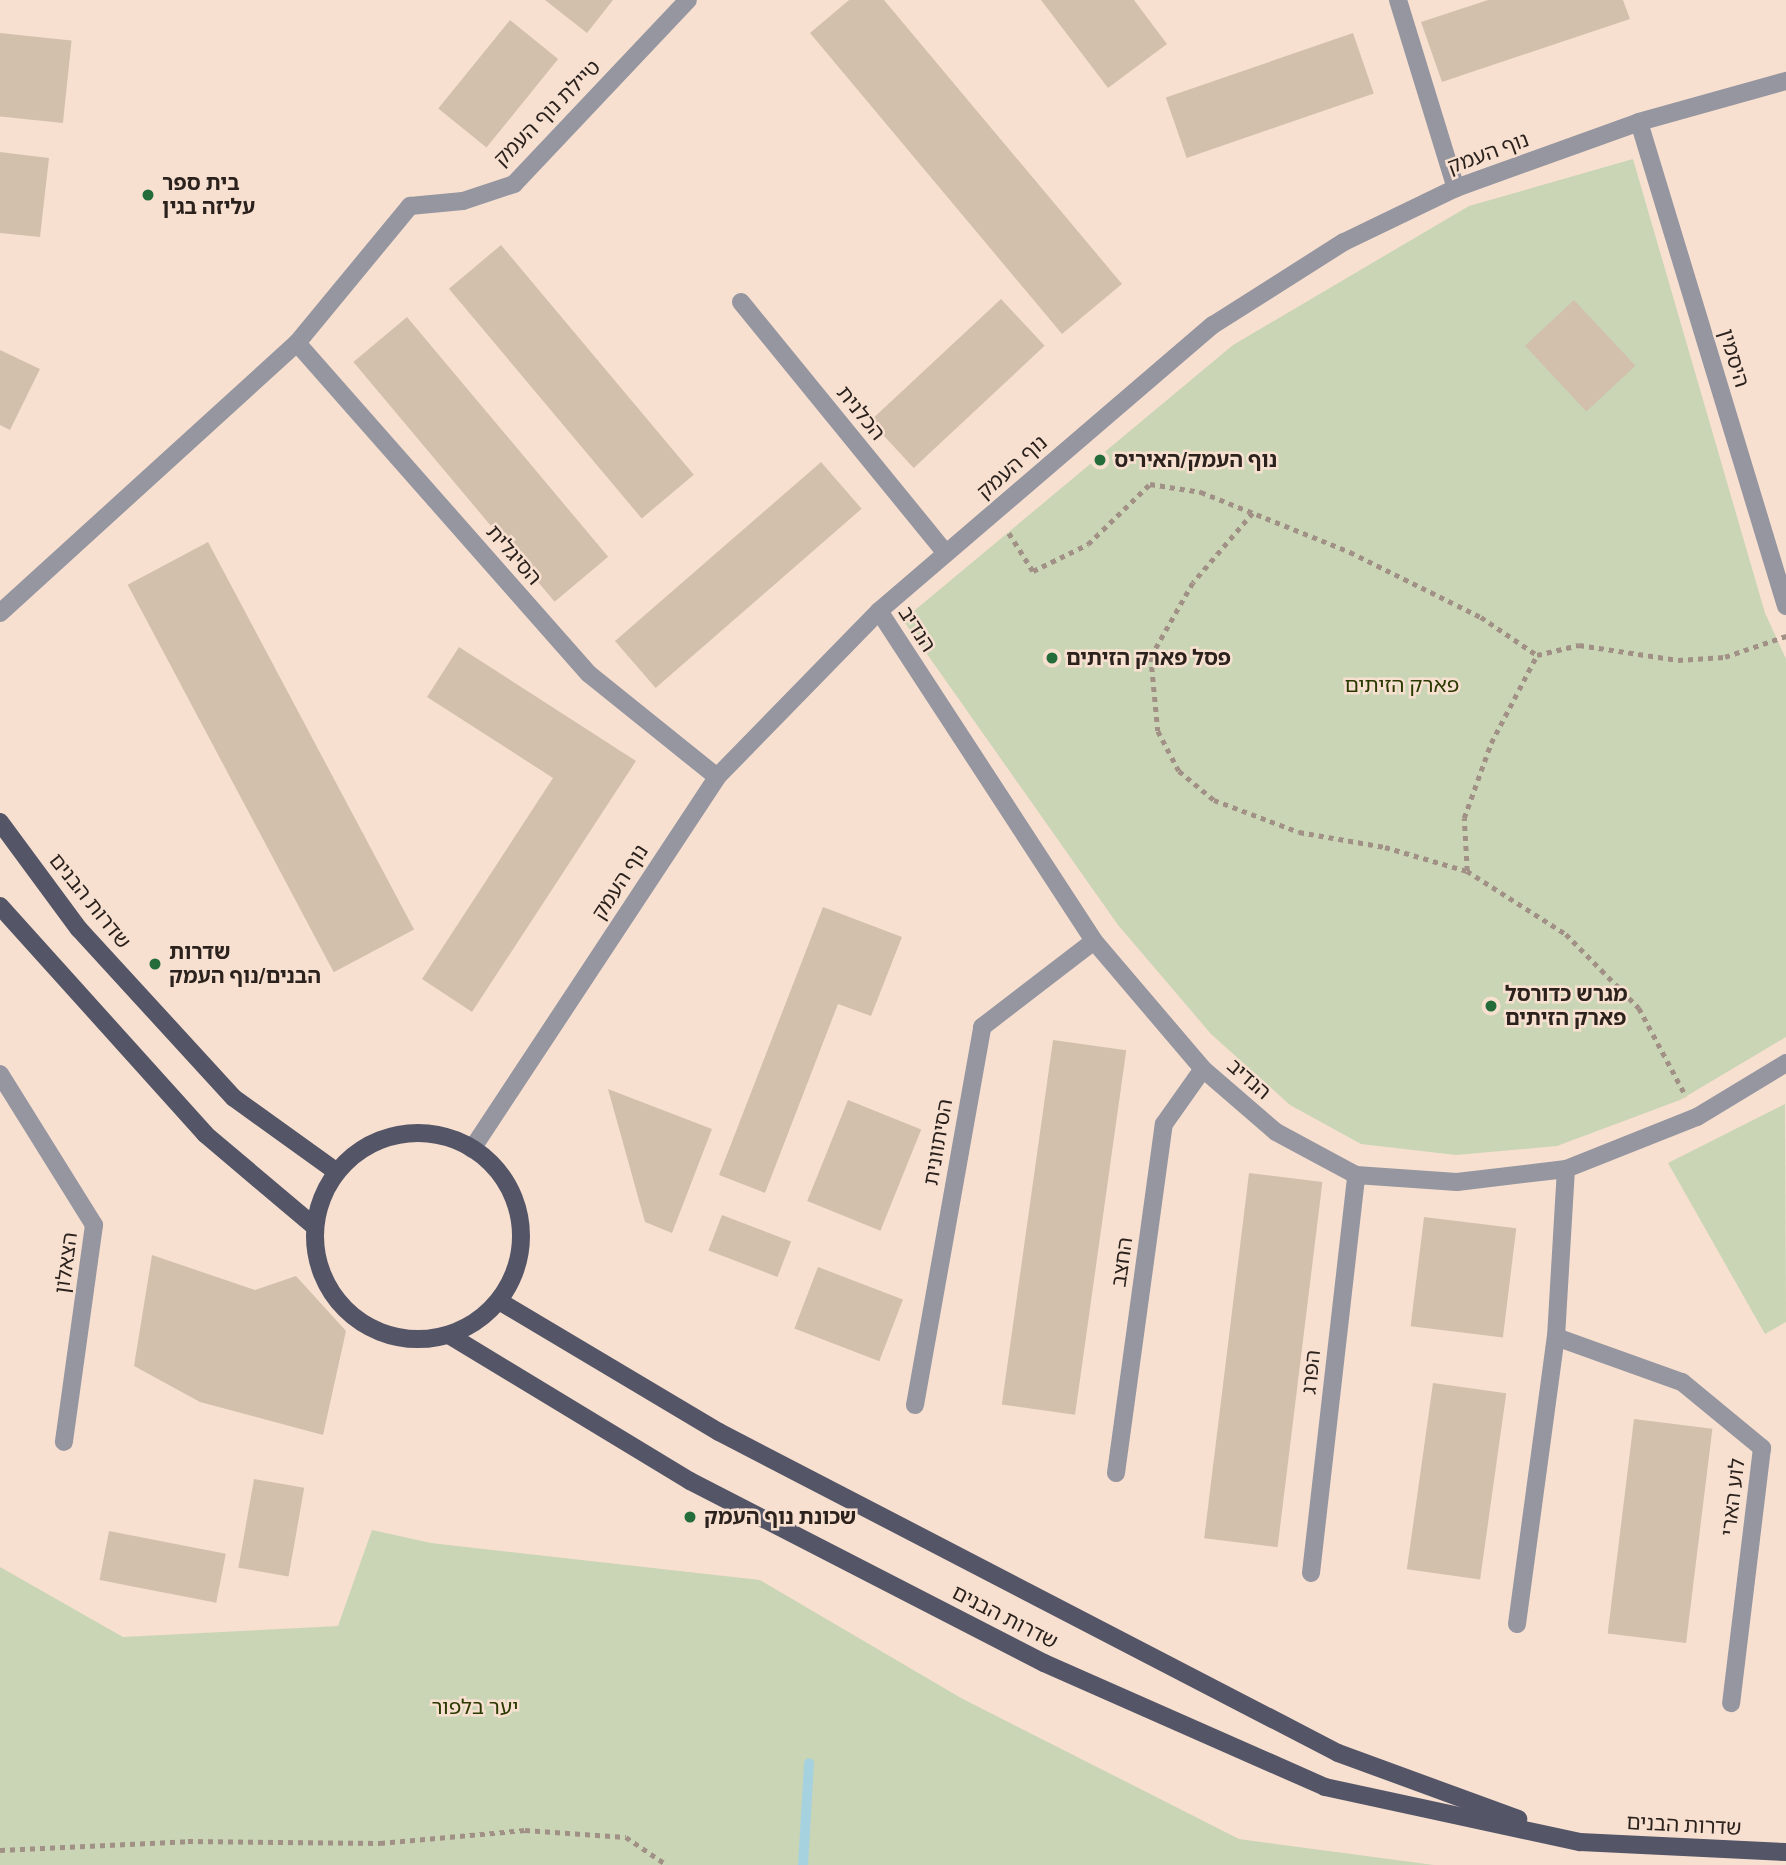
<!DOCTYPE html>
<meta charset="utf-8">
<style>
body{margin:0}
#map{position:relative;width:1786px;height:1865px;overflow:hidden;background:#f8e0d1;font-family:"Roboto Condensed","Noto Sans Hebrew",sans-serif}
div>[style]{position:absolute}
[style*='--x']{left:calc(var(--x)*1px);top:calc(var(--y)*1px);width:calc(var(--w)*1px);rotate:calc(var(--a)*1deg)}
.green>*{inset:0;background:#c9d5b5}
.stream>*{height:10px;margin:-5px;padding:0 5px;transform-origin:5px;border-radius:5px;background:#a6d2e0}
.building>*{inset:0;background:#d2c0ad;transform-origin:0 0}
.path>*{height:4.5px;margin-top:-2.25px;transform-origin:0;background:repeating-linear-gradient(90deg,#a19085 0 5px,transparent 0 10px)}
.minor>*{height:18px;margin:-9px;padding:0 9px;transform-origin:9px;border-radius:9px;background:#9596a0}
.major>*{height:18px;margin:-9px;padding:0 9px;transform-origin:9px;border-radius:9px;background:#545667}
.major>.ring{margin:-9px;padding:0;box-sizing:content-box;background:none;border:18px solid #545667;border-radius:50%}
.dots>*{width:19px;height:19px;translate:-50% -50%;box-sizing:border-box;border:4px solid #f8e0d1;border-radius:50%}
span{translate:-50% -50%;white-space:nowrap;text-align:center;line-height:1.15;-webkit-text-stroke:5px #f8e0d1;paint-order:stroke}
.street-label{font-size:21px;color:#2b221d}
.poi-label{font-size:21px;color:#2b221d;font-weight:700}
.left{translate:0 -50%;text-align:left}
.park-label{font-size:21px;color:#2a3900}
</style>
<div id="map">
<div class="green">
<div style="clip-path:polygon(1633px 159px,1765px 613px,1786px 659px,1786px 1037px,1680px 1100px,1557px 1146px,1456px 1155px,1361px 1144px,1290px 1105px,1211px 1034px,1118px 925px,903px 620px,1233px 345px,1469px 206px)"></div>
<div style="clip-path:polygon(1785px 1104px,1786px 1322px,1765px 1334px,1668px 1163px)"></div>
<div style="clip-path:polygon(372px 1530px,431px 1543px,760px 1580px,961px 1698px,1239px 1839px,1434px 1865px,0 1865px,0 1567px,123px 1637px,338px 1626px)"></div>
</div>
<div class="stream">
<div style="--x:803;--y:1865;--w:102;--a:-86.6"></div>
</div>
<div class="building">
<div style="clip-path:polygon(545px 0,613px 0,587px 33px)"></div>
<div style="clip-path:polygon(849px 0,884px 0,1122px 284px,1062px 334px,810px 33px)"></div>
<div style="clip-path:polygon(1041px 0,1134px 0,1167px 44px,1108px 88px)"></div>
<div style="clip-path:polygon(1488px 0,1623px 0,1630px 19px,1442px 82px,1421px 22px)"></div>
<div style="left:510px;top:20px;width:62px;height:114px;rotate:39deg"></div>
<div style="left:0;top:33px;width:72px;height:83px;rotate:6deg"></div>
<div style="left:1353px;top:33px;width:64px;height:198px;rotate:71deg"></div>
<div style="clip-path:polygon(0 152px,49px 158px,40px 237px,0 233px)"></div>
<div style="left:501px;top:245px;width:300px;height:68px;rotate:50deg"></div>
<div style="left:1001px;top:299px;width:64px;height:179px;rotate:47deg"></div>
<div style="left:1574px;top:300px;width:90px;height:67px;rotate:47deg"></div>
<div style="left:407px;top:317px;width:313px;height:70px;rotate:50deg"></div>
<div style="clip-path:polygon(0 350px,40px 369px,10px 430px,0 425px)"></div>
<div style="left:821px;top:462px;width:62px;height:273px;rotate:49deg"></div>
<div style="left:208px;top:542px;width:439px;height:91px;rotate:62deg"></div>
<div style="clip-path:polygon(459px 647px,636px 761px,472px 1012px,422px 979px,553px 778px,427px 697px)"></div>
<div style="clip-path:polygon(823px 907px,902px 937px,871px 1016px,838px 1004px,765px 1193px,719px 1175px)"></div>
<div style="left:1053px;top:1040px;width:74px;height:368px;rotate:8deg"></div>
<div style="clip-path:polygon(608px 1089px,712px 1129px,672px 1233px,645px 1222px)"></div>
<div style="left:848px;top:1100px;width:79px;height:109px;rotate:22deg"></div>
<div style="left:1249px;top:1173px;width:74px;height:368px;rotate:7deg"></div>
<div style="left:722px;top:1215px;width:74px;height:38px;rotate:21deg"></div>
<div style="left:1424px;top:1217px;width:93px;height:110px;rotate:7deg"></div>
<div style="clip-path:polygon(152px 1255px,255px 1290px,296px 1276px,346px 1331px,323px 1435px,200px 1402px,134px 1366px)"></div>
<div style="left:818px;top:1267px;width:91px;height:66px;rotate:21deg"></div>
<div style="left:1433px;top:1383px;width:74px;height:188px;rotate:8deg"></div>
<div style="left:1634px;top:1419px;width:79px;height:216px;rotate:7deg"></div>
<div style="left:254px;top:1479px;width:51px;height:90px;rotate:10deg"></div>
<div style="left:109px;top:1531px;width:119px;height:50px;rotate:11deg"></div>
</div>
<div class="path">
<div style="--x:1253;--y:513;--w:92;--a:130.6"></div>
<div style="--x:1193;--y:583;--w:85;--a:119.6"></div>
<div style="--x:1151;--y:657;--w:74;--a:84.6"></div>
<div style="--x:1158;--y:731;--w:45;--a:62.3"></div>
<div style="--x:1179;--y:771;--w:45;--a:39.6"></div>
<div style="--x:1214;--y:800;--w:91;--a:20.6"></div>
<div style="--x:1299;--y:832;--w:87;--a:9.9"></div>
<div style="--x:1385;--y:847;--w:85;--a:16.3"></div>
<div style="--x:1467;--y:871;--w:117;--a:32.5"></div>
<div style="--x:1566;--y:934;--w:104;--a:45.4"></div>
<div style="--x:1639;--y:1008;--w:100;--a:61.9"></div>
<div style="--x:1009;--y:533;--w:45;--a:57.7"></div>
<div style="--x:1033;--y:571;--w:61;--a:-26.1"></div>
<div style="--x:1088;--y:544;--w:86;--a:-44.1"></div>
<div style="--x:1150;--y:484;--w:52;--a:8.9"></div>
<div style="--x:1201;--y:492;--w:161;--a:21.9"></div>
<div style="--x:1350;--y:552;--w:146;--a:26.4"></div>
<div style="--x:1481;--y:617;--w:68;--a:34.2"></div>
<div style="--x:1467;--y:871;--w:53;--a:-93.2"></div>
<div style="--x:1464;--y:818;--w:80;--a:-70.2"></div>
<div style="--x:1491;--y:743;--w:99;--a:-62.4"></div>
<div style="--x:1537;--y:655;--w:43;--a:-13.4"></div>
<div style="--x:1579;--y:645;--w:100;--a:8.6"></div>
<div style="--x:1678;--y:660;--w:47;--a:-3.7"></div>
<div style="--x:1725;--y:657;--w:65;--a:-19"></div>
<div style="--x:0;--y:1850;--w:188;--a:-2.7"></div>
<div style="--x:188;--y:1841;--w:192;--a:0.6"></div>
<div style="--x:380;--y:1843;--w:146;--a:-5.1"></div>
<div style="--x:525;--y:1830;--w:101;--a:4"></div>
<div style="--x:626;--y:1837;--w:50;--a:34.3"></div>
</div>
<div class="minor">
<div style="--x:1398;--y:0;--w:197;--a:72.9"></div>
<div style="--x:1639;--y:122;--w:506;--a:73.11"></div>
<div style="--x:741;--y:302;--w:324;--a:50.8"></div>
<div style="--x:297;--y:343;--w:441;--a:48.6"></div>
<div style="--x:589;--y:674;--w:164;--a:38.8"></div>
<div style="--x:879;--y:611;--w:394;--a:56.9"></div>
<div style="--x:1094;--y:941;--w:168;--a:49.6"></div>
<div style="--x:1203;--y:1069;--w:96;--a:40.8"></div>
<div style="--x:1276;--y:1132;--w:91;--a:28.3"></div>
<div style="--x:1356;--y:1175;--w:101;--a:4"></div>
<div style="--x:1457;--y:1182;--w:110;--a:-6.8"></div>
<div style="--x:1566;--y:1169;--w:141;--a:-21.7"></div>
<div style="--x:1697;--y:1117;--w:104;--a:-31.2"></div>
<div style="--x:0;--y:613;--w:401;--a:-42.3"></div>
<div style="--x:297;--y:343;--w:178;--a:-50.5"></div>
<div style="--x:410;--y:206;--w:53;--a:-5.4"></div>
<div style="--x:463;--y:201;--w:54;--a:-18.4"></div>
<div style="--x:514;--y:184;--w:253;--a:-46.6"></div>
<div style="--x:0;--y:1074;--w:178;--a:58.1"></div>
<div style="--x:94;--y:1225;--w:219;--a:97.9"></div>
<div style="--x:472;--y:1149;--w:445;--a:-56.6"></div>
<div style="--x:717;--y:777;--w:232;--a:-45.7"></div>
<div style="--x:879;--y:611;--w:440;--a:-40.6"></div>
<div style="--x:1213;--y:325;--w:155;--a:-32.4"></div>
<div style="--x:1344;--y:242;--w:124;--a:-25.7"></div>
<div style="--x:1456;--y:188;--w:195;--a:-19.8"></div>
<div style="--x:1639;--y:122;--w:153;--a:-15.6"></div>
<div style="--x:1556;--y:1337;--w:134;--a:19.7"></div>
<div style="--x:1682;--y:1382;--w:104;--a:39.5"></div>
<div style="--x:1762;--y:1448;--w:257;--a:96.9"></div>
<div style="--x:915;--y:1405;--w:384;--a:-79.9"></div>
<div style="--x:982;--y:1027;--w:141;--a:-37.5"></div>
<div style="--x:1116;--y:1473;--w:352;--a:-82.2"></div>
<div style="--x:1164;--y:1124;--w:67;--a:-54.7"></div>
<div style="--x:1311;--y:1573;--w:401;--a:-83.5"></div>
<div style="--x:1517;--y:1624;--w:290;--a:-82.3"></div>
<div style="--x:1556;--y:1337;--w:168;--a:-86.6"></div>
</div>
<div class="major">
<div style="--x:0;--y:822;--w:133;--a:53.6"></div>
<div style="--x:79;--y:929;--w:229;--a:47.5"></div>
<div style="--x:234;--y:1098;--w:127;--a:35.7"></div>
<div style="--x:0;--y:906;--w:307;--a:48"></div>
<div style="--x:205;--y:1134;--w:144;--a:40.2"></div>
<div class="ring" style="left:315px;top:1133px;width:188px;height:188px"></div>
<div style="--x:499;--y:1301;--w:256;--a:30.8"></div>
<div style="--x:719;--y:1432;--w:697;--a:27.41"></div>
<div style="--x:1338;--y:1753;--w:192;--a:20.1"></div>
<div style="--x:449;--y:1335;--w:282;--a:31.2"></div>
<div style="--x:690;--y:1481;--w:398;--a:27.2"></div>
<div style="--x:1044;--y:1663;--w:307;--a:23.8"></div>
<div style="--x:1325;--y:1787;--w:261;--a:12.2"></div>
<div style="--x:1580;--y:1842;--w:206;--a:2.8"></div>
</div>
<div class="dots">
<div style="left:148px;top:195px;background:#246d3b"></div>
<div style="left:1100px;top:460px;background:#246d3b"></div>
<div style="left:1052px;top:658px;background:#246d3b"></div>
<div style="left:155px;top:964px;background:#246d3b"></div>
<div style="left:1491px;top:1006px;background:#246d3b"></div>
<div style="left:690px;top:1517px;background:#246d3b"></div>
</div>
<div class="street-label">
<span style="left:547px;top:113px;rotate:-45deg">טיילת נוף העמק</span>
<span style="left:1488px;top:153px;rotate:-20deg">נוף העמק</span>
<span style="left:1734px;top:358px;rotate:73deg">היסמין</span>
<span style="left:861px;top:413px;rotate:51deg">הכלנית</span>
<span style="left:1012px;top:467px;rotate:-41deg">נוף העמק</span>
<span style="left:514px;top:555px;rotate:49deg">הסיגלית</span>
<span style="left:917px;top:629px;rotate:57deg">הנדיב</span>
<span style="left:620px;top:882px;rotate:-57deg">נוף העמק</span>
<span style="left:90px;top:901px;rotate:51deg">שדרות הבנים</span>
<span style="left:1249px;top:1079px;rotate:41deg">הנדיב</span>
<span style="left:938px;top:1142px;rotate:-80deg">הסיתוונית</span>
<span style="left:1122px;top:1262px;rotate:-82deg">החצב</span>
<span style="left:66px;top:1263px;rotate:-82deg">הצאלון</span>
<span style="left:1311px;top:1372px;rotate:-84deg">הפרג</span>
<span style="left:1733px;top:1497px;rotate:-83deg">לוע הארי</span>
<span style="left:1005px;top:1617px;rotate:27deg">שדרות הבנים</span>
<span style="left:1684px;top:1825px;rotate:3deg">שדרות הבנים</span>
</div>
<div class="poi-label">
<span class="left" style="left:162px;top:195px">בית ספר<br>עליזה בגין</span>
<span class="left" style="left:1114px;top:460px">נוף העמק/האיריס</span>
<span class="left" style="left:1066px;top:658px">פסל פארק הזיתים</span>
<span class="left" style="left:169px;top:964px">שדרות<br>הבנים/נוף העמק</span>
<span class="left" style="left:1505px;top:1006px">מגרש כדורסל<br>פארק הזיתים</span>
<span class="left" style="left:704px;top:1517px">שכונת נוף העמק</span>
</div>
<div class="park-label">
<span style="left:1402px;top:685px">פארק הזיתים</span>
<span style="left:475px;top:1707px">יער בלפור</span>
</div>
</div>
